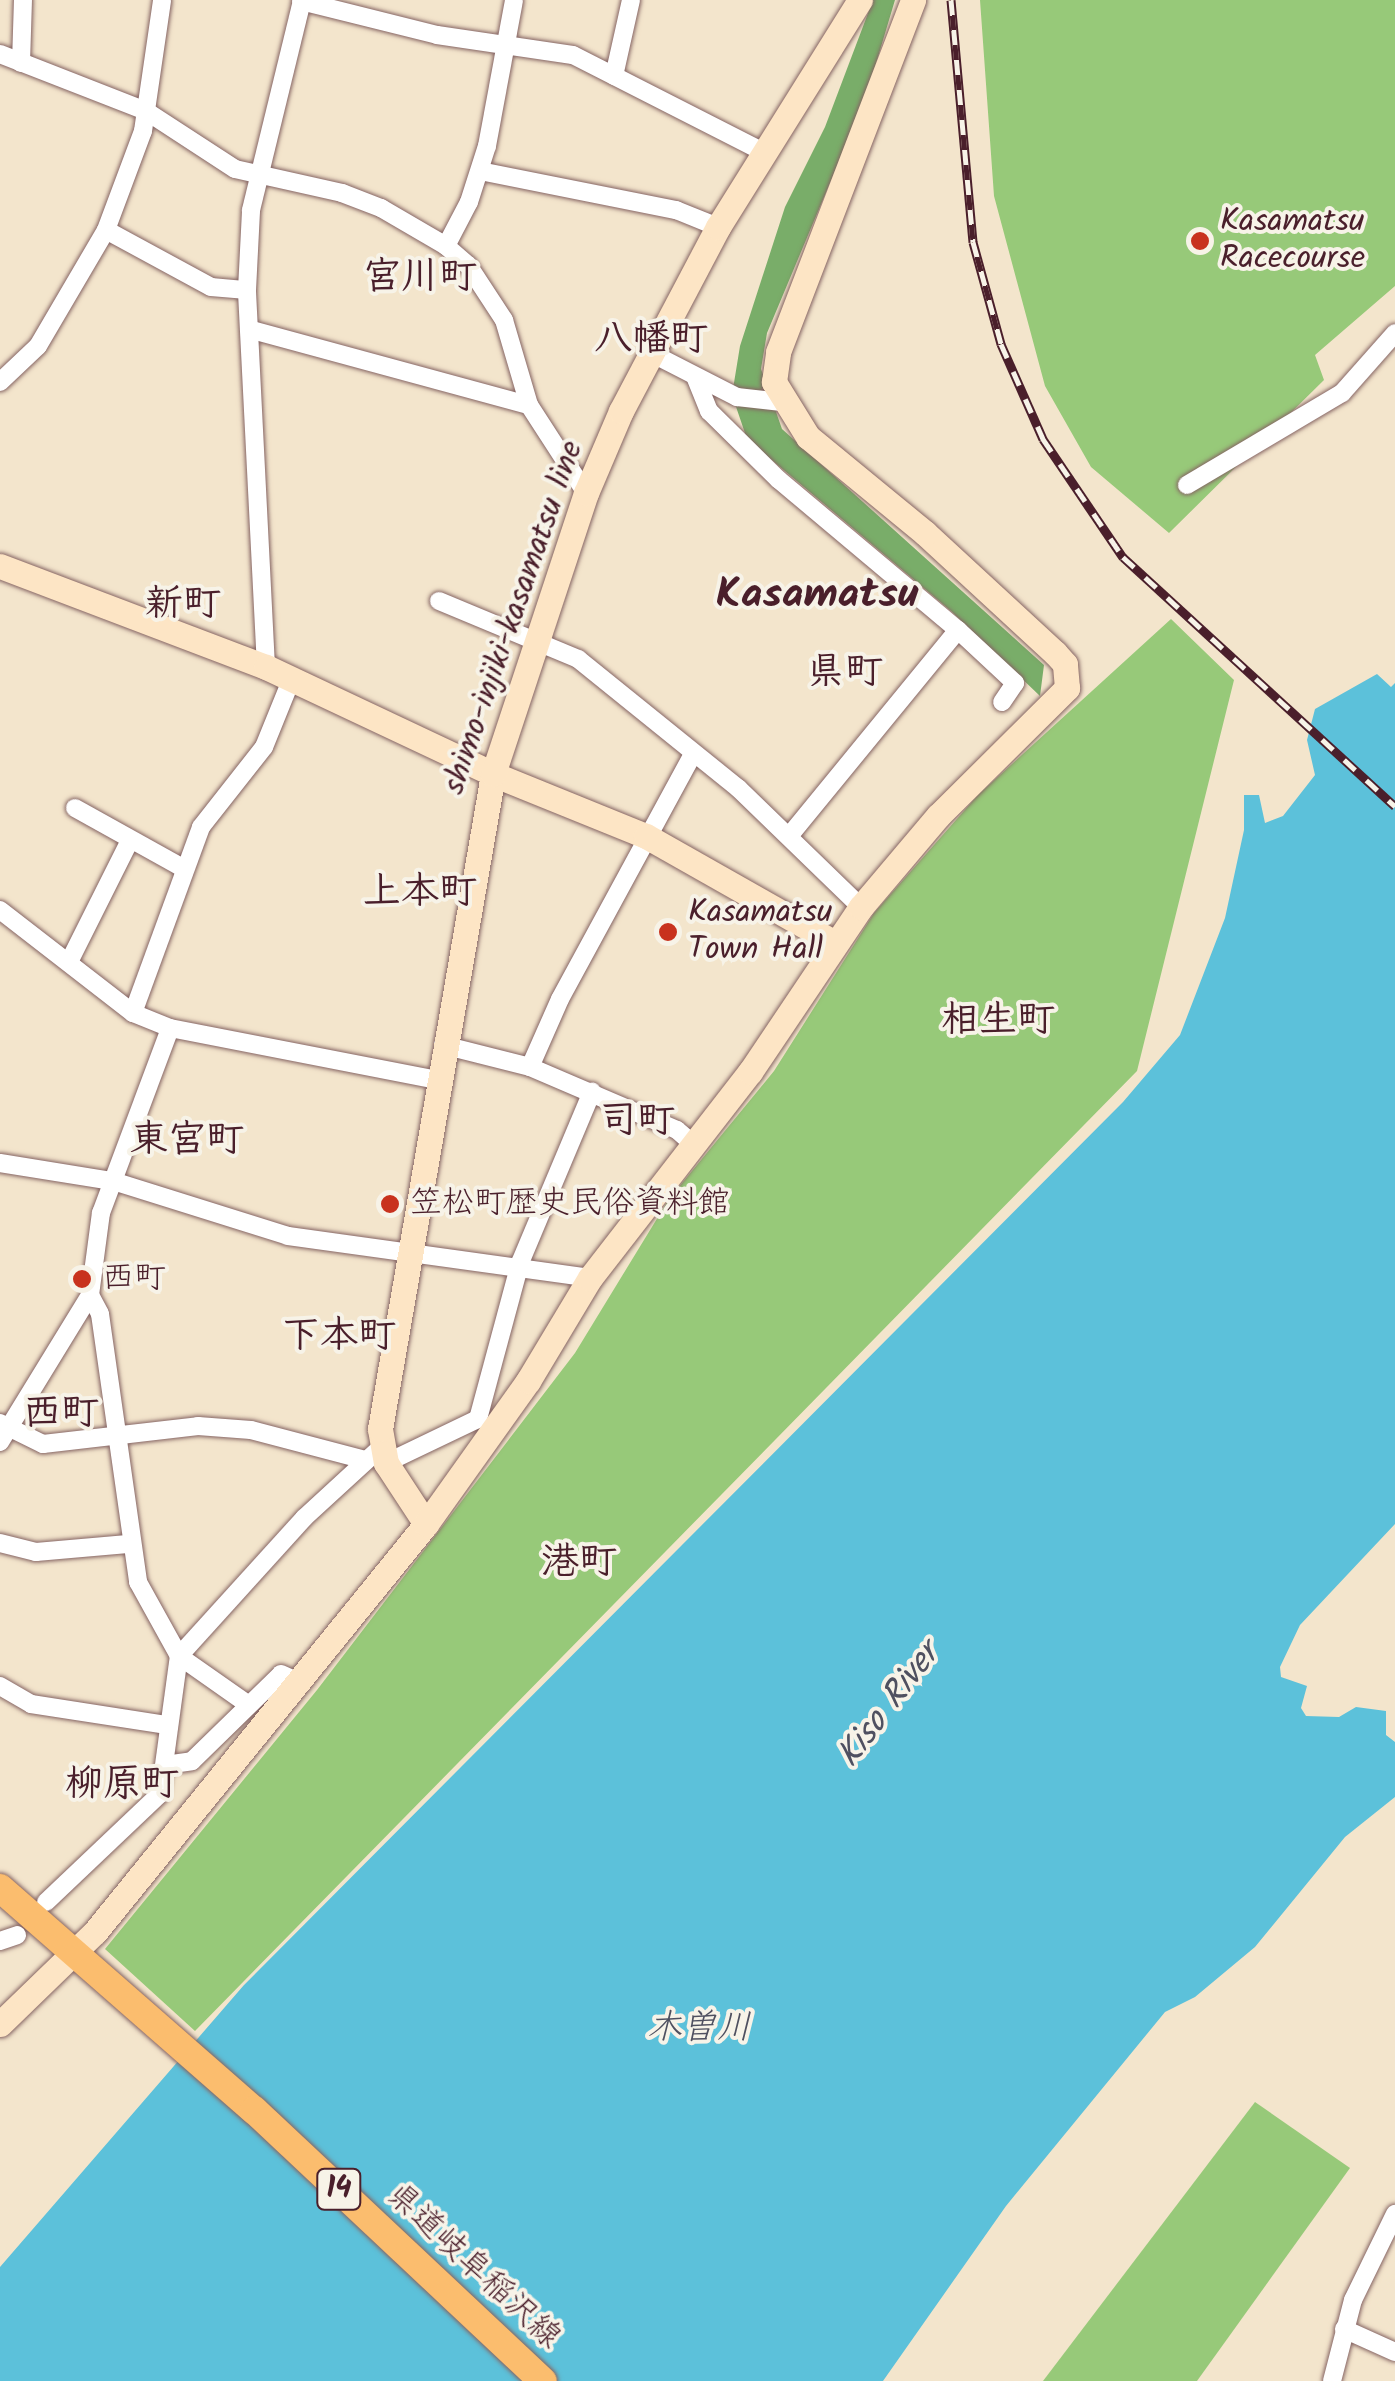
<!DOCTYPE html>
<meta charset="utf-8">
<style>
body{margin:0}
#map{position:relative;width:1395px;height:2381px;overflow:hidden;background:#f3e5cc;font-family:Kalam,"Klee One",sans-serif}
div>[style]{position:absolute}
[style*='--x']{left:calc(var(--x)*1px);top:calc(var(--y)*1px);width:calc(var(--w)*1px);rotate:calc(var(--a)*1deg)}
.green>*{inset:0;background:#97c979}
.forest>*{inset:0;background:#79ad69}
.water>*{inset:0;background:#5cc1da}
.roads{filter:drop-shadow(0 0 2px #856463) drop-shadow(0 0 2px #856463)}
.street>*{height:18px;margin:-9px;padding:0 9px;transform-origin:9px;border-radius:9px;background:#fff}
.secondary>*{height:25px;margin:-12.5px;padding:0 12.5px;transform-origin:12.5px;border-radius:12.5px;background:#fde5c5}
.primary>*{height:28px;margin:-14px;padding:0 14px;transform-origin:14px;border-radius:14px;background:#fbbd6e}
.rail>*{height:9px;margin-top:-4.5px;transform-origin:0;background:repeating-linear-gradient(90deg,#f7f3e8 0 15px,#4a1f2b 0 30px);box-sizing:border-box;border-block:2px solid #4a1f2b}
.dots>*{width:28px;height:28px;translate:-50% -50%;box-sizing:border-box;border:5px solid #f7f3e8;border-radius:50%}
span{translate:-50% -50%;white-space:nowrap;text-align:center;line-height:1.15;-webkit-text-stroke:8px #f7f3e8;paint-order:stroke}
.shield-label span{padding:2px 8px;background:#f7f3e8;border:2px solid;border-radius:8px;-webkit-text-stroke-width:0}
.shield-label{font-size:30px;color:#4a1f2b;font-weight:700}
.poi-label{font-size:32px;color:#4a1f2b}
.left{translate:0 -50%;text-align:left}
.street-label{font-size:32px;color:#4a1f2b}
.water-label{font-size:35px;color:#4f5060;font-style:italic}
.quarter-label{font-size:38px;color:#4a1f2b;font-weight:700}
.district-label{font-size:42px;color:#4a1f2b;font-weight:700}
</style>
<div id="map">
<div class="green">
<div style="clip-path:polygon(980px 0,1395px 0,1395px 286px,1315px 355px,1324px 380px,1169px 533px,1091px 467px,1045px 386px,994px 196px)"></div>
<div style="clip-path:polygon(1171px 619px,1234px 680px,1137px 1071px,195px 2031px,105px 1949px,317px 1690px,575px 1353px,669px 1199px,774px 1071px,874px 913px,978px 795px)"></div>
<div style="clip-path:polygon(1255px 2102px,1350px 2168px,1197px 2381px,1043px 2381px)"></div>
</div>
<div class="forest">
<div style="clip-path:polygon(873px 0,895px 0,866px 97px,767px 333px,761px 369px,782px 429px,1044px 665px,1040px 696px,951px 611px,747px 439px,732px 395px,740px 346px,785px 207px,825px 127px)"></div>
</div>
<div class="water">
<div style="clip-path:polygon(1377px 674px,1391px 687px,1395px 683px,1395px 1524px,1300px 1625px,1280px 1667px,1281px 1677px,1307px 1686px,1301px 1708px,1306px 1716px,1339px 1717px,1356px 1707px,1386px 1711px,1386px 1735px,1395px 1742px,1395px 1797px,1345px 1837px,1255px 1947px,1195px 1997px,1165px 2012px,1006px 2206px,883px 2381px,0 2381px,0 2267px,244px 1985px,1123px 1102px,1180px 1035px,1225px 918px,1244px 830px,1244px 795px,1259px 795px,1265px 823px,1283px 816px,1315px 775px,1307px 740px,1315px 709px)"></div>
</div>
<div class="roads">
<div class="street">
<div style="--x:301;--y:1;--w:140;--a:14"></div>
<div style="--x:437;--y:35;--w:137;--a:8.4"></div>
<div style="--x:573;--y:55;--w:216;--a:27"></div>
<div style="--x:0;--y:54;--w:157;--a:21.3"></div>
<div style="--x:146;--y:111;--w:106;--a:33.1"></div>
<div style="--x:235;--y:169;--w:110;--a:12.6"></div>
<div style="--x:342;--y:193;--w:42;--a:21"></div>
<div style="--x:381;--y:208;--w:75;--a:30.3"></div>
<div style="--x:446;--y:246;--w:29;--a:41"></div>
<div style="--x:468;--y:265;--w:66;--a:56.8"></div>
<div style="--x:504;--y:320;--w:89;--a:73.6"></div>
<div style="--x:529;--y:405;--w:105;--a:57.1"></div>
<div style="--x:21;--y:63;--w:63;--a:-88.2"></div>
<div style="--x:614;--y:76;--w:78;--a:-77.4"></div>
<div style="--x:480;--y:171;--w:200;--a:11.3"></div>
<div style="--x:676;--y:210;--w:45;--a:22"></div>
<div style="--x:106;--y:230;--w:119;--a:28.5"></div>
<div style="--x:211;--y:287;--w:36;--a:5"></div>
<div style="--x:446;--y:246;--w:50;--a:-62.4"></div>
<div style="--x:469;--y:202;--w:59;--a:-72.2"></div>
<div style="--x:487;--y:146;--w:148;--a:-79.5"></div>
<div style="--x:252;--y:330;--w:287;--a:15.2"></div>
<div style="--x:651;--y:353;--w:97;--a:27.1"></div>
<div style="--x:737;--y:397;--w:45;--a:6.3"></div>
<div style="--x:696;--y:379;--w:35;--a:68"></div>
<div style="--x:709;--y:411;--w:98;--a:44.6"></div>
<div style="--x:779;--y:480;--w:234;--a:40"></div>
<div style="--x:0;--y:382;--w:52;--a:-43.5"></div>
<div style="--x:38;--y:346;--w:134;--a:-59.6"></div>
<div style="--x:106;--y:230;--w:106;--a:-69.5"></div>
<div style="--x:143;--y:131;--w:132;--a:-81.7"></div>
<div style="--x:1187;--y:485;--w:180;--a:-30.7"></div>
<div style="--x:1342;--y:393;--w:80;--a:-48.5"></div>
<div style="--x:439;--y:601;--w:151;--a:22.6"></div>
<div style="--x:578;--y:659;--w:206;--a:38.9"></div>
<div style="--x:738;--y:788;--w:171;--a:44.1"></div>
<div style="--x:266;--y:667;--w:377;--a:-92.9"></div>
<div style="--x:247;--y:290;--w:80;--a:-87.1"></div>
<div style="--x:251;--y:210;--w:216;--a:-76.3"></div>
<div style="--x:75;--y:808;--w:124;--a:29.1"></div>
<div style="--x:790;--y:835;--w:265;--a:-50.7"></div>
<div style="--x:958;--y:630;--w:78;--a:42.9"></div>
<div style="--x:1015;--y:683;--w:23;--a:124"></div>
<div style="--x:0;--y:910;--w:168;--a:37.8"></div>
<div style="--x:133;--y:1013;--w:40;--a:22"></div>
<div style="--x:170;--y:1028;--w:273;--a:11"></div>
<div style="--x:70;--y:960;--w:132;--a:-63.4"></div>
<div style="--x:133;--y:1013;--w:198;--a:-69.9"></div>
<div style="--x:201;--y:827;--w:102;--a:-51.8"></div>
<div style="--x:264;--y:747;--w:74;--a:-67.9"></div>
<div style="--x:443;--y:1045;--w:90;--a:14.2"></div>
<div style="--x:530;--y:1067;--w:160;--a:23.2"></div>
<div style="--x:677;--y:1130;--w:20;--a:41"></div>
<div style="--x:530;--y:1067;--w:74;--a:-66.2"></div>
<div style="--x:560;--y:999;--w:279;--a:-61.5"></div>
<div style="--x:0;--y:1163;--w:114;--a:9.1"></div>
<div style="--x:113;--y:1181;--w:183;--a:17.4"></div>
<div style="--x:288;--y:1236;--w:305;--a:7.9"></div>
<div style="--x:90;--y:1295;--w:21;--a:62"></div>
<div style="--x:100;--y:1314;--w:271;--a:81.9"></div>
<div style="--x:138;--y:1582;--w:85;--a:61"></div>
<div style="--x:179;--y:1656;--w:85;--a:35"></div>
<div style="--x:0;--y:1423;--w:48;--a:26"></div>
<div style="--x:43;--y:1444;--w:156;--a:-6.6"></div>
<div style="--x:198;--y:1426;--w:53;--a:4.3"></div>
<div style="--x:251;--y:1430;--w:118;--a:14.7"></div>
<div style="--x:0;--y:1442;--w:172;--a:-58.5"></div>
<div style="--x:90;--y:1295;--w:83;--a:-82.4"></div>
<div style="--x:101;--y:1213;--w:197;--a:-69.5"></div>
<div style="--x:386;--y:1463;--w:102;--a:-25.6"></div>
<div style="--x:478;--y:1419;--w:162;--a:-74.9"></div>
<div style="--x:520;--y:1263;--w:186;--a:-67.2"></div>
<div style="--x:0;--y:1543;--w:37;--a:14"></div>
<div style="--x:36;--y:1552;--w:92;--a:-5"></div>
<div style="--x:0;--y:1686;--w:36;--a:30"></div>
<div style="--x:31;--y:1704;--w:138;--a:8.8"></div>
<div style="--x:165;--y:1765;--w:27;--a:-8"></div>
<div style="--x:192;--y:1761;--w:124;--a:-44.3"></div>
<div style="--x:281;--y:1674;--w:17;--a:24"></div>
<div style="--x:46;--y:1902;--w:157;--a:-43.5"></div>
<div style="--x:160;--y:1794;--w:139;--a:-82.2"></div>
<div style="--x:179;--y:1656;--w:186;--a:-47.8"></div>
<div style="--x:304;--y:1518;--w:103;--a:-42.6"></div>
<div style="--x:0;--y:1941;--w:18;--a:-19"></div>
<div style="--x:1344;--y:2329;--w:56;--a:24.3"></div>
<div style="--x:1332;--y:2381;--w:84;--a:-75.5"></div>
<div style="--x:1353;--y:2300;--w:96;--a:-64"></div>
</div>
<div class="secondary">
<div style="--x:0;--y:566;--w:285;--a:20.8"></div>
<div style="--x:266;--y:667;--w:251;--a:25.2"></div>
<div style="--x:493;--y:774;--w:165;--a:22.1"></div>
<div style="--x:646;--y:836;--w:217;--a:29.5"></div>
<div style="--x:426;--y:1524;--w:73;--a:-123.3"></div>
<div style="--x:386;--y:1463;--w:35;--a:-100"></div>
<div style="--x:380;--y:1429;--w:665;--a:-80.21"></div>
<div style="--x:493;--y:774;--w:296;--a:-71.7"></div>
<div style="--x:586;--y:493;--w:89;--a:-66.9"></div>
<div style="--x:621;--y:411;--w:208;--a:-62.2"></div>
<div style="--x:718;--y:227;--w:268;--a:-58"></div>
<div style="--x:0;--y:2024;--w:132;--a:-44.1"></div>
<div style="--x:95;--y:1932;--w:525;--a:-50.95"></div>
<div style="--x:426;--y:1524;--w:176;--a:-54.5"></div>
<div style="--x:528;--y:1381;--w:120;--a:-59"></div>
<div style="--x:590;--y:1278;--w:261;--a:-52.2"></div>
<div style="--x:750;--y:1072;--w:199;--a:-56.1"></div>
<div style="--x:861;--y:907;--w:119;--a:-49.8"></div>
<div style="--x:938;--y:816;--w:182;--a:-44.8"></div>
<div style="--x:1067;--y:688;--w:24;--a:-95"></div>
<div style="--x:1065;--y:664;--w:15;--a:-132"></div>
<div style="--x:1055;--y:653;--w:177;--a:-137.3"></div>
<div style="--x:925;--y:533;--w:151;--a:-140.6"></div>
<div style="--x:808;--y:437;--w:65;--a:-121.7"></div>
<div style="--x:774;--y:382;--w:30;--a:-82"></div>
<div style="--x:778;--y:352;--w:377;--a:-69"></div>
</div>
<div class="primary">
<div style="--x:0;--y:1888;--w:337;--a:41.2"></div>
<div style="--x:254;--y:2110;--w:396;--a:43.2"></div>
</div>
</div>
<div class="rail">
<div style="--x:951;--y:0;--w:243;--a:84.8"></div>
<div style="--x:973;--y:242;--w:106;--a:74.6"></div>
<div style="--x:1001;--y:344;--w:104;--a:66.1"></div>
<div style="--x:1043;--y:439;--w:143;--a:55.9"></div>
<div style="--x:1123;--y:557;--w:369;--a:42.5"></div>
</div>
<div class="dots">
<div style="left:1200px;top:241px;background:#c8321e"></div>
<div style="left:668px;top:932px;background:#c8321e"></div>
<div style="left:390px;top:1204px;background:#c8321e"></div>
<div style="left:82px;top:1279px;background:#c8321e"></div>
</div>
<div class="shield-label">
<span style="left:339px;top:2189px">14</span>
</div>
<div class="poi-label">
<span class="left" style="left:1220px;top:241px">Kasamatsu<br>Racecourse</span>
<span class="left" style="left:688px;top:932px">Kasamatsu<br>Town Hall</span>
<span class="left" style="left:410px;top:1204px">笠松町歴史民俗資料館</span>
<span class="left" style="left:102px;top:1279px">西町</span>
</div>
<div class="street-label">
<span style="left:514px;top:618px;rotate:-71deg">shimo-injiki-kasamatsu line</span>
<span style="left:473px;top:2267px;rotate:43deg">県道岐阜稲沢線</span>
</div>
<div class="water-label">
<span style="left:889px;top:1706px;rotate:-53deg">Kiso River</span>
<span style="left:699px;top:2029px">木曽川</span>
</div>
<div class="quarter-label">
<span style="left:420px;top:279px">宮川町</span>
<span style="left:651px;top:341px">八幡町</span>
<span style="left:183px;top:606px">新町</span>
<span style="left:845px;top:674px">県町</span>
<span style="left:420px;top:894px">上本町</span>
<span style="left:998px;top:1022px">相生町</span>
<span style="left:637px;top:1123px">司町</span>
<span style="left:187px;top:1142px">東宮町</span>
<span style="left:339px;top:1338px">下本町</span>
<span style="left:61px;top:1415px">西町</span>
<span style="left:579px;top:1564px">港町</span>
<span style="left:122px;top:1786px">柳原町</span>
</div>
<div class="district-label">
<span style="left:817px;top:596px">Kasamatsu</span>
</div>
</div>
